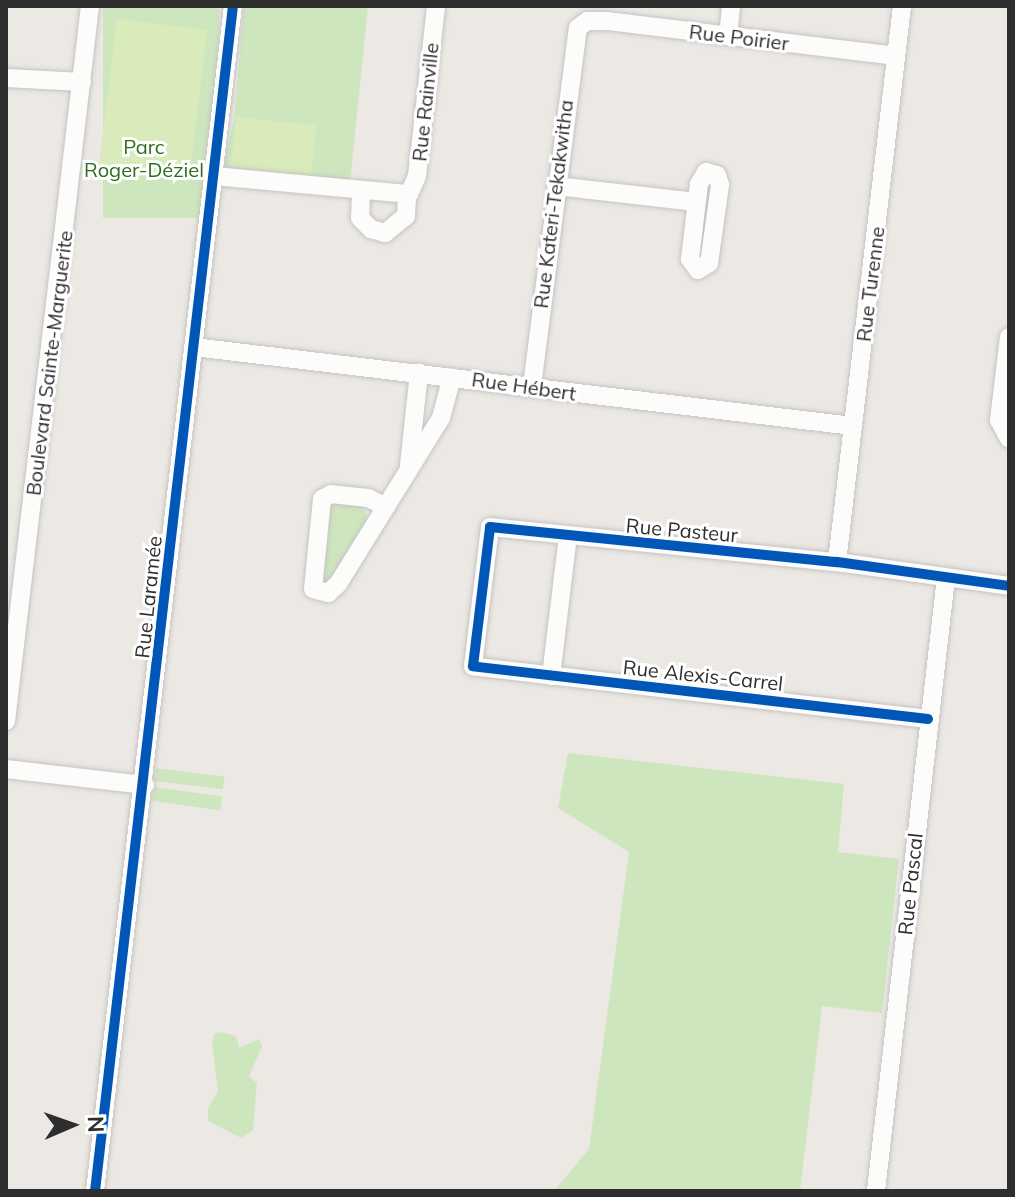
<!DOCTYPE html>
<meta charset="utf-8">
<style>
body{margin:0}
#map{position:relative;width:1015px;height:1197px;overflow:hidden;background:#ece8e4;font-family:Mulish,sans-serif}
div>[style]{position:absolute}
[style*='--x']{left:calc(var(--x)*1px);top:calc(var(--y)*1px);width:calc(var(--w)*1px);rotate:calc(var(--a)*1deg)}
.green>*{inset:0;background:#cee6be;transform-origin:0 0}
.pitch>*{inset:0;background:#d9eabb;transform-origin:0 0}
.roads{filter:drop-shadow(0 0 2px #c5c4c5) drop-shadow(0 0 2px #c5c4c5)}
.minor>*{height:18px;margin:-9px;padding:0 9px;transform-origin:9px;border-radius:9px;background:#fcfcfb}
.cycleway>*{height:10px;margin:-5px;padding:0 5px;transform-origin:5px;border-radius:5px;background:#0057b8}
span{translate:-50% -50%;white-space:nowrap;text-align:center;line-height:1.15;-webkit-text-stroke:6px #fff;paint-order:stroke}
.street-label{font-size:20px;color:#2e2e2e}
.park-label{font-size:20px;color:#2c6e1b}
.frame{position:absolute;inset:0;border:8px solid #2e2e2e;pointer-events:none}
.north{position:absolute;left:32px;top:1085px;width:80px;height:80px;-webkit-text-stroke:6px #fff;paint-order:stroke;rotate:88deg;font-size:22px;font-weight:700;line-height:32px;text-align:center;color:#2e2e2e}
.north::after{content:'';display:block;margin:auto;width:28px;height:36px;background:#2e2e2e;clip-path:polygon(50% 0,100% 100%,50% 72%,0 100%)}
</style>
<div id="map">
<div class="green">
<div style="left:103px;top:6px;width:116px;height:212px"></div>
<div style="clip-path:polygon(244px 6px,368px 6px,350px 183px,229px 169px,224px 164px,234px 118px)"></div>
<div style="clip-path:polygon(329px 502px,362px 506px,368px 519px,328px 584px,321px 584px)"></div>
<div style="clip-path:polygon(568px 753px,844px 784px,838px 852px,899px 859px,882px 1013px,822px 1006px,800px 1191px,554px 1191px,589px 1149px,629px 852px,558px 808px)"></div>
<div style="left:156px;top:768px;width:69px;height:13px;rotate:7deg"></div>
<div style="left:154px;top:787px;width:69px;height:14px;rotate:8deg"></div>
<div style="clip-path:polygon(220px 1032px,236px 1036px,239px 1048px,259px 1039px,262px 1046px,249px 1076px,257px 1083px,253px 1130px,241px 1138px,208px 1121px,208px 1108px,218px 1091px,212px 1045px,214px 1034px)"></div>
</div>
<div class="pitch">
<div style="left:117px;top:19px;width:91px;height:149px;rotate:7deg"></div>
<div style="left:236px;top:117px;width:81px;height:50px;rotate:6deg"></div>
</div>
<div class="roads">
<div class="minor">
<div style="--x:728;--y:36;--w:30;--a:-84"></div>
<div style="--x:6;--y:78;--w:76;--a:3"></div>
<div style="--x:706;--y:172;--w:11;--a:15"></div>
<div style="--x:717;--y:175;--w:10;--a:73"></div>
<div style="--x:720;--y:185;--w:79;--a:98"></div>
<div style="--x:709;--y:263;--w:13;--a:148"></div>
<div style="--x:698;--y:270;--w:14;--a:-126"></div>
<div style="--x:690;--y:259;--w:76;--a:-83.2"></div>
<div style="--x:699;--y:184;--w:14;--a:-60"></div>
<div style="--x:214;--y:176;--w:196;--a:5.3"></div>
<div style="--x:409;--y:194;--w:20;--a:-66"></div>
<div style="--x:417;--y:176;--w:171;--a:-83.6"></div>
<div style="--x:556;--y:186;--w:141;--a:6.5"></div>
<div style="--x:361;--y:192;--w:26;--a:92"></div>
<div style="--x:360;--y:218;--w:16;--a:45"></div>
<div style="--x:371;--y:229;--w:15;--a:16"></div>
<div style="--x:385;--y:233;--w:27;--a:-39"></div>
<div style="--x:406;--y:216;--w:21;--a:-87"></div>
<div style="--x:1009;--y:337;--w:84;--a:96.9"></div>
<div style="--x:999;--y:420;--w:21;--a:62"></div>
<div style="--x:194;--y:347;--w:664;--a:6.84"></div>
<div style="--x:532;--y:386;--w:361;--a:-82.7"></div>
<div style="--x:578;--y:28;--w:11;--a:-38"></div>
<div style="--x:587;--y:21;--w:20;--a:0"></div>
<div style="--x:607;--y:21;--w:291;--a:6.9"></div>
<div style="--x:409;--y:465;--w:93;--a:-83.8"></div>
<div style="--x:386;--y:507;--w:20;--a:-153"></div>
<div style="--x:368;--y:498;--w:37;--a:-174"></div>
<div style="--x:331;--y:494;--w:10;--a:151"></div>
<div style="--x:322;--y:499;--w:90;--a:95.7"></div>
<div style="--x:313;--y:589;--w:16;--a:15"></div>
<div style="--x:328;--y:593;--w:13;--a:-42"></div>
<div style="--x:338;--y:584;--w:195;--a:-58.2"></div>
<div style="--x:441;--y:418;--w:42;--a:-75"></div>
<div style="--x:837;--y:562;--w:560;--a:-83.33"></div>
<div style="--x:551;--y:676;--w:141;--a:-83.1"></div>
<div style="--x:928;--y:719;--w:458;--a:-173.4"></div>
<div style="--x:473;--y:666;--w:140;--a:-83"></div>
<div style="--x:490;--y:527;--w:349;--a:5.8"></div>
<div style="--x:837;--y:562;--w:174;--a:7.9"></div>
<div style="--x:6;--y:721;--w:720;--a:-83.3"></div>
<div style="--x:6;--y:769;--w:140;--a:6.6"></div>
<div style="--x:95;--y:1191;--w:1193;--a:-83.36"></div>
<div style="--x:876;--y:1191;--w:617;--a:-83.49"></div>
</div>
</div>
<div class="cycleway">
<div style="--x:928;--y:719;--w:458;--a:-173.4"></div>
<div style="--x:473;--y:666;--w:140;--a:-83"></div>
<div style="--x:490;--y:527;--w:349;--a:5.8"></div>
<div style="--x:837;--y:562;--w:174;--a:7.9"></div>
<div style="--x:95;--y:1191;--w:1193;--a:-83.36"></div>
</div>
<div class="street-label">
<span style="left:739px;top:37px;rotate:7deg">Rue Poirier</span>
<span style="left:425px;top:102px;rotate:-84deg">Rue Rainville</span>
<span style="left:553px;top:204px;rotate:-83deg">Rue Kateri-Tekakwitha</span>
<span style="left:870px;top:284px;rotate:-83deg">Rue Turenne</span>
<span style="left:49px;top:363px;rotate:-83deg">Boulevard Sainte-Marguerite</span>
<span style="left:524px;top:386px;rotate:8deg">Rue Hébert</span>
<span style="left:682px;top:530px;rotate:5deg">Rue Pasteur</span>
<span style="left:148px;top:597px;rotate:-84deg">Rue Laramée</span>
<span style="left:703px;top:675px;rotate:6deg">Rue Alexis-Carrel</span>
<span style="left:910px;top:884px;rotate:-84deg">Rue Pascal</span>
</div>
<div class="park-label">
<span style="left:144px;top:158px">Parc<br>Roger-Déziel</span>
</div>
<div class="frame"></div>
<div class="north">N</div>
</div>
